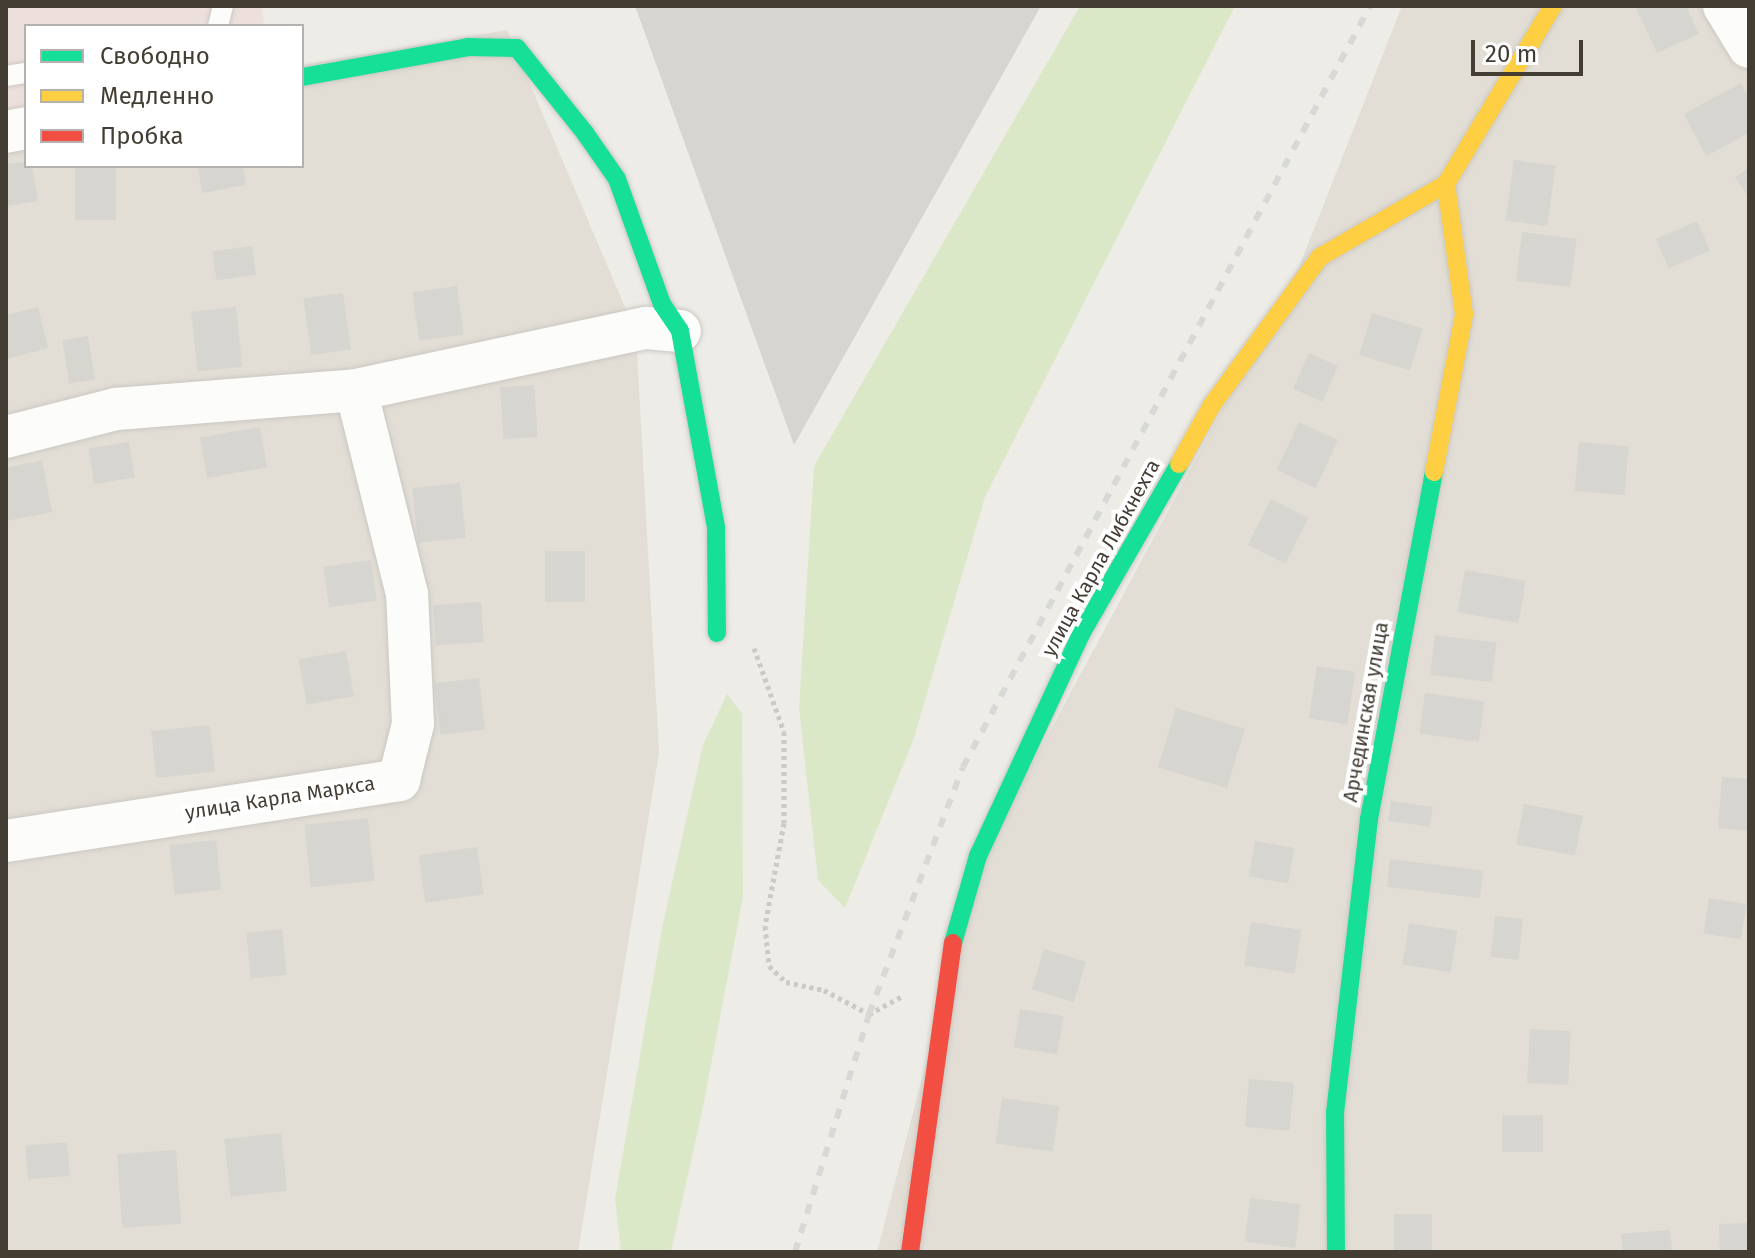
<!DOCTYPE html>
<meta charset="utf-8">
<style>
body{margin:0}
#map{position:relative;width:1755px;height:1258px;overflow:hidden;background:#eeece7;font-family:"Fira Sans",sans-serif}
div>[style]{position:absolute}
[style*='--x']{left:calc(var(--x)*1px);top:calc(var(--y)*1px);width:calc(var(--w)*1px);rotate:calc(var(--a)*1deg)}
.residential>*{inset:0;background:#e2ded5}
.medical>*{inset:0;background:#ede0dc}
.green>*{inset:0;background:#dbe8c8}
.building>*{inset:0;background:#d7d5d0;transform-origin:0 0}
.path>*{height:5px;margin-top:-2.5px;transform-origin:0;background:repeating-linear-gradient(90deg,#cccac6 0 4px,transparent 0 8px)}
.roads{filter:drop-shadow(0 0 2px #cac8c3) drop-shadow(0 0 2px #cac8c3)}
.lane>*{height:20px;margin:-10px;padding:0 10px;transform-origin:10px;border-radius:10px;background:#fcfcfb}
.street>*{height:42px;margin:-21px;padding:0 21px;transform-origin:21px;border-radius:21px;background:#fcfcfb}
.fast>*{height:18px;margin:-9px;padding:0 9px;transform-origin:9px;border-radius:9px;background:#16e098}
.slow>*{height:18px;margin:-9px;padding:0 9px;transform-origin:9px;border-radius:9px;background:#ffcf43}
.jam>*{height:18px;margin:-9px;padding:0 9px;transform-origin:9px;border-radius:9px;background:#f24e42}
.rail>*{height:6px;margin-top:-3px;transform-origin:0;background:repeating-linear-gradient(90deg,#d8d8d7 0 10px,transparent 0 20px)}
span{translate:-50% -50%;white-space:nowrap;text-align:center;line-height:1.15;-webkit-text-stroke:8px #fff;paint-order:stroke}
.street-label{font-size:20px;color:#433d34}
.frame{position:absolute;inset:0;border:8px solid #433d34;pointer-events:none}
.legend{position:absolute;left:24px;top:24px;width:280px;height:144px;box-sizing:border-box;background:#fff;border:2px solid #b4b1ae;margin:0;padding:10px 14px;list-style:none;font-size:24px;color:#433d34}
.legend li{display:flex;align-items:center;gap:16px;height:40px}
.legend b{width:40px;border:2px solid #b4b1ae}
.scale{position:absolute;left:1471px;top:40px;width:112px;height:36px;box-sizing:border-box;border:4px solid #433d34;border-top:0;padding-left:10px;font-size:24px;line-height:28px;white-space:nowrap;color:#433d34;-webkit-text-stroke:6px #fff;paint-order:stroke}
</style>
<div id="map">
<div class="residential">
<div style="clip-path:polygon(1402px 6px,1749px 6px,1749px 1252px,877px 1252px,976px 869px,1299px 267px)"></div>
<div style="clip-path:polygon(507px 30px,636px 333px,659px 753px,578px 1252px,6px 1252px,6px 117px,26px 113px,26px 166px,302px 166px,302px 65px)"></div>
</div>
<div class="medical">
<div style="clip-path:polygon(6px 6px,262px 6px,264px 26px,26px 26px,26px 132px,6px 135px)"></div>
</div>
<div class="green">
<div style="clip-path:polygon(1080px 6px,1235px 6px,985px 497px,913px 741px,845px 908px,818px 880px,799px 708px,814px 466px)"></div>
<div style="clip-path:polygon(727px 694px,742px 714px,743px 897px,703px 1107px,671px 1252px,621px 1252px,615px 1199px,663px 923px,703px 745px)"></div>
</div>
<div class="building">
<div style="clip-path:polygon(635px 6px,1041px 6px,794px 445px)"></div>
<div style="clip-path:polygon(1635px 6px,1686px 6px,1699px 34px,1657px 53px)"></div>
<div style="clip-path:polygon(1741px 83px,1749px 99px,1749px 133px,1706px 156px,1684px 114px)"></div>
<div style="left:1514px;top:160px;width:42px;height:61px;rotate:8deg"></div>
<div style="clip-path:polygon(26px 162px,32px 166px,38px 201px,6px 206px,6px 164px)"></div>
<div style="left:75px;top:166px;width:41px;height:54px"></div>
<div style="clip-path:polygon(198px 166px,243px 166px,246px 185px,202px 193px)"></div>
<div style="clip-path:polygon(1749px 168px,1749px 198px,1735px 177px)"></div>
<div style="left:1697px;top:221px;width:32px;height:45px;rotate:66deg"></div>
<div style="left:1522px;top:232px;width:55px;height:49px;rotate:7deg"></div>
<div style="left:252px;top:246px;width:29px;height:40px;rotate:82deg"></div>
<div style="left:457px;top:286px;width:49px;height:45px;rotate:82deg"></div>
<div style="left:343px;top:293px;width:57px;height:40px;rotate:82deg"></div>
<div style="clip-path:polygon(38px 307px,48px 348px,6px 359px,6px 315px)"></div>
<div style="left:236px;top:307px;width:60px;height:45px;rotate:84deg"></div>
<div style="left:1372px;top:313px;width:53px;height:44px;rotate:17deg"></div>
<div style="left:88px;top:336px;width:44px;height:26px;rotate:81deg"></div>
<div style="left:1309px;top:353px;width:32px;height:39px;rotate:24deg"></div>
<div style="left:534px;top:385px;width:52px;height:34px;rotate:86deg"></div>
<div style="left:1299px;top:422px;width:43px;height:53px;rotate:25deg"></div>
<div style="left:260px;top:427px;width:41px;height:61px;rotate:80deg"></div>
<div style="left:129px;top:442px;width:36px;height:41px;rotate:81deg"></div>
<div style="left:1579px;top:442px;width:50px;height:49px;rotate:5deg"></div>
<div style="clip-path:polygon(42px 460px,52px 512px,6px 521px,6px 468px)"></div>
<div style="left:460px;top:483px;width:55px;height:48px;rotate:84deg"></div>
<div style="left:1271px;top:499px;width:42px;height:51px;rotate:27deg"></div>
<div style="left:545px;top:551px;width:40px;height:51px"></div>
<div style="left:371px;top:560px;width:41px;height:48px;rotate:82deg"></div>
<div style="left:1465px;top:570px;width:62px;height:43px;rotate:10deg"></div>
<div style="left:481px;top:602px;width:40px;height:48px;rotate:86deg"></div>
<div style="left:1435px;top:635px;width:62px;height:40px;rotate:7deg"></div>
<div style="left:346px;top:651px;width:46px;height:48px;rotate:80deg"></div>
<div style="left:1317px;top:666px;width:39px;height:53px;rotate:9deg"></div>
<div style="left:479px;top:678px;width:52px;height:45px;rotate:83deg"></div>
<div style="left:1425px;top:693px;width:60px;height:41px;rotate:8deg"></div>
<div style="left:1176px;top:708px;width:72px;height:62px;rotate:17deg"></div>
<div style="left:210px;top:725px;width:47px;height:59px;rotate:84deg"></div>
<div style="clip-path:polygon(1722px 777px,1749px 779px,1749px 831px,1718px 828px)"></div>
<div style="left:1391px;top:801px;width:42px;height:20px;rotate:8deg"></div>
<div style="left:1524px;top:804px;width:60px;height:41px;rotate:11deg"></div>
<div style="left:368px;top:818px;width:63px;height:64px;rotate:84deg"></div>
<div style="left:216px;top:840px;width:50px;height:47px;rotate:84deg"></div>
<div style="left:1255px;top:841px;width:40px;height:36px;rotate:10deg"></div>
<div style="left:477px;top:847px;width:48px;height:59px;rotate:82deg"></div>
<div style="left:1390px;top:859px;width:94px;height:28px;rotate:7deg"></div>
<div style="left:1709px;top:898px;width:38px;height:36px;rotate:9deg"></div>
<div style="left:1495px;top:916px;width:28px;height:41px;rotate:6deg"></div>
<div style="left:1251px;top:922px;width:51px;height:44px;rotate:9deg"></div>
<div style="left:1409px;top:923px;width:49px;height:42px;rotate:9deg"></div>
<div style="left:282px;top:929px;width:46px;height:36px;rotate:84deg"></div>
<div style="left:1044px;top:949px;width:44px;height:42px;rotate:17deg"></div>
<div style="left:1020px;top:1009px;width:44px;height:39px;rotate:9deg"></div>
<div style="left:1530px;top:1029px;width:41px;height:54px;rotate:3deg"></div>
<div style="left:1249px;top:1079px;width:45px;height:48px;rotate:5deg"></div>
<div style="left:1002px;top:1098px;width:58px;height:46px;rotate:8deg"></div>
<div style="left:1502px;top:1115px;width:41px;height:37px"></div>
<div style="left:281px;top:1133px;width:58px;height:57px;rotate:84deg"></div>
<div style="left:67px;top:1142px;width:34px;height:42px;rotate:85deg"></div>
<div style="left:176px;top:1150px;width:74px;height:59px;rotate:86deg"></div>
<div style="left:1250px;top:1198px;width:51px;height:44px;rotate:7deg"></div>
<div style="left:1394px;top:1214px;width:38px;height:38px"></div>
<div style="left:1748px;top:1223px;width:29px;height:29px;rotate:88deg"></div>
<div style="clip-path:polygon(1670px 1230px,1672px 1252px,1623px 1252px,1621px 1234px)"></div>
</div>
<div class="path">
<div style="--x:754;--y:648;--w:89;--a:70.3"></div>
<div style="--x:784;--y:732;--w:91;--a:90"></div>
<div style="--x:784;--y:823;--w:105;--a:100.5"></div>
<div style="--x:765;--y:926;--w:40;--a:84.3"></div>
<div style="--x:769;--y:966;--w:23;--a:43"></div>
<div style="--x:786;--y:982;--w:39;--a:12"></div>
<div style="--x:824;--y:990;--w:51;--a:28.1"></div>
<div style="--x:869;--y:1014;--w:38;--a:-28"></div>
</div>
<div class="roads">
<div class="lane">
<div style="--x:218;--y:26;--w:21;--a:-76"></div>
<div style="--x:6;--y:76;--w:20;--a:-9"></div>
</div>
<div class="street">
<div style="--x:1724;--y:6;--w:48;--a:58.6"></div>
<div style="--x:6;--y:132;--w:20;--a:-11"></div>
<div style="--x:6;--y:437;--w:114;--a:-14.3"></div>
<div style="--x:116;--y:409;--w:241;--a:-4.5"></div>
<div style="--x:356;--y:390;--w:297;--a:-12.1"></div>
<div style="--x:646;--y:328;--w:34;--a:5"></div>
<div style="--x:6;--y:841;--w:398;--a:-8.8"></div>
<div style="--x:399;--y:780;--w:58;--a:-76"></div>
<div style="--x:413;--y:724;--w:130;--a:-92.6"></div>
<div style="--x:407;--y:594;--w:210;--a:-104"></div>
</div>
<div class="fast">
<div style="--x:302;--y:77;--w:169;--a:-10.2"></div>
<div style="--x:468;--y:47;--w:49;--a:1.2"></div>
<div style="--x:517;--y:48;--w:109;--a:51.3"></div>
<div style="--x:585;--y:133;--w:56;--a:55.2"></div>
<div style="--x:617;--y:179;--w:133;--a:70.2"></div>
<div style="--x:662;--y:304;--w:32;--a:56"></div>
<div style="--x:680;--y:331;--w:200;--a:79.6"></div>
<div style="--x:716;--y:528;--w:105;--a:89.5"></div>
<div style="--x:953;--y:943;--w:91;--a:-74"></div>
<div style="--x:978;--y:856;--w:245;--a:-65.1"></div>
<div style="--x:1081;--y:634;--w:196;--a:-60"></div>
<div style="--x:1336;--y:1252;--w:139;--a:-90.4"></div>
<div style="--x:1335;--y:1113;--w:296;--a:-83.4"></div>
<div style="--x:1369;--y:819;--w:353;--a:-79.4"></div>
</div>
<div class="slow">
<div style="--x:1179;--y:464;--w:68;--a:-60.8"></div>
<div style="--x:1212;--y:405;--w:183;--a:-53.9"></div>
<div style="--x:1320;--y:257;--w:146;--a:-30.1"></div>
<div style="--x:1446;--y:184;--w:208;--a:-59"></div>
<div style="--x:1434;--y:472;--w:161;--a:-79.2"></div>
<div style="--x:1464;--y:314;--w:131;--a:-97.9"></div>
</div>
<div class="jam">
<div style="--x:910;--y:1252;--w:312;--a:-82.1"></div>
</div>
</div>
<div class="rail">
<div style="--x:795;--y:1252;--w:249;--a:-72.7"></div>
<div style="--x:869;--y:1014;--w:264;--a:-69.2"></div>
<div style="--x:963;--y:767;--w:863;--a:-61.86"></div>
</div>
<div class="street-label">
<span style="left:1101px;top:558px;rotate:-61deg">улица Карла Либкнехта</span>
<span style="left:1366px;top:712px;rotate:-80deg">Арчединская улица</span>
<span style="left:280px;top:798px;rotate:-9deg">улица Карла Маркса</span>
</div>
<div class="frame"></div>
<ul class="legend">
<li><b style="height:10px;background:#16e098"></b>Свободно</li>
<li><b style="height:10px;background:#ffcf43"></b>Медленно</li>
<li><b style="height:10px;background:#f24e42"></b>Пробка</li>
</ul>
<div class="scale">20 m</div>
</div>
